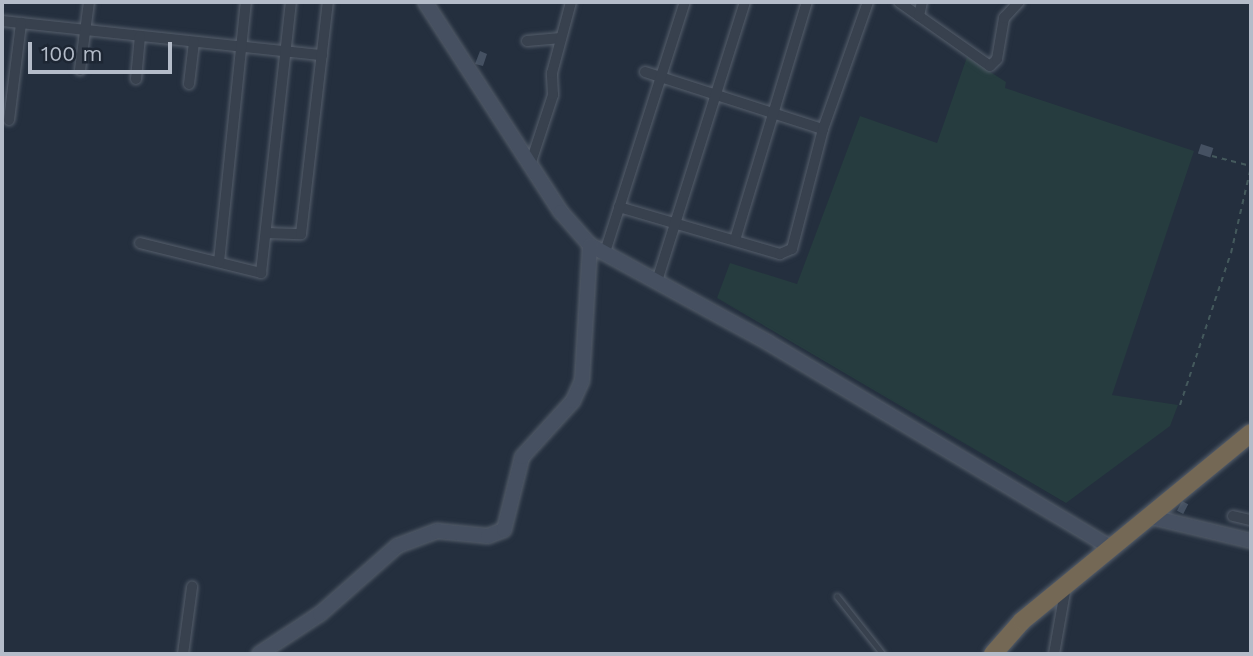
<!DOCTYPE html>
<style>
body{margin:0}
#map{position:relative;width:1253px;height:656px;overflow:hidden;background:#242f3e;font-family:"Work Sans",sans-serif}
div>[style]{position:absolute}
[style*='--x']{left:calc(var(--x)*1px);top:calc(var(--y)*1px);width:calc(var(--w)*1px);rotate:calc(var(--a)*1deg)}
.green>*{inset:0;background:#263c3f}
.building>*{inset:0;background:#455162;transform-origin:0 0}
.path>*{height:2px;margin-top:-1px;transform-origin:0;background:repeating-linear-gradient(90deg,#44595c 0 5px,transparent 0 10px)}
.roads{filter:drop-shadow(0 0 2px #565f6c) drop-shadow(0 0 2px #565f6c)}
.lane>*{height:4.5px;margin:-2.25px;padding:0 2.25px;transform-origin:2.25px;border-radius:2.25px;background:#38414e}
.street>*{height:10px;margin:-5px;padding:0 5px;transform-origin:5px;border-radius:5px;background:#38414e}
.secondary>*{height:14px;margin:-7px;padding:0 7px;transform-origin:7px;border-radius:7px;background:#465061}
.highway>*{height:18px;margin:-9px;padding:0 9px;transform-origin:9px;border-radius:9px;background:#746855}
span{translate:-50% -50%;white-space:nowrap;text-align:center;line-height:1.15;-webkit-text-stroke:6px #1d2633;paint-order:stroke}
.frame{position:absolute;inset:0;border:4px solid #b4bcc9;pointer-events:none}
.scale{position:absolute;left:28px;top:42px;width:144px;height:32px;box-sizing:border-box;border:4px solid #b4bcc9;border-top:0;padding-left:9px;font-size:21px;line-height:24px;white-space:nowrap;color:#b4bcc9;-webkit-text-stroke:5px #1d2633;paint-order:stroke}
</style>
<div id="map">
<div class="green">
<div style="clip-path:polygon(967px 57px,1006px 82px,1005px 88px,1194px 151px,1112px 395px,1178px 405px,1170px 426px,1066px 503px,717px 298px,730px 263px,797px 284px,860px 116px,937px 143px)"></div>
</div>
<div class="building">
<div style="clip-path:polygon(480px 51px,487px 54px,483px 66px,475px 64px)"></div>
<div style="left:1201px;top:144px;width:13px;height:10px;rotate:18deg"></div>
<div style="left:1182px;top:501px;width:7px;height:11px;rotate:27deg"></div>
</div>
<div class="path">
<div style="--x:1212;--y:156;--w:40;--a:14.4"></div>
<div style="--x:1180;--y:405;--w:160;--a:-71.5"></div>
<div style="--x:1231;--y:253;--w:88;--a:-76.9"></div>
</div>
<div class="roads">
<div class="lane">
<div style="--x:837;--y:596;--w:74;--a:51.6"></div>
</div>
<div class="street">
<div style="--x:899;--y:2;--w:111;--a:35.1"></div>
<div style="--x:990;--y:66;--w:10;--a:-45"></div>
<div style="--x:997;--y:59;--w:42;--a:-80.3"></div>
<div style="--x:1004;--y:18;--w:22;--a:-47"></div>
<div style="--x:919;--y:16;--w:14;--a:-78"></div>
<div style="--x:2;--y:21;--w:322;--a:6.1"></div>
<div style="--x:527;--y:41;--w:34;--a:-5"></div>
<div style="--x:80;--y:70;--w:69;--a:-82.5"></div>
<div style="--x:645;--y:72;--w:187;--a:17.8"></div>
<div style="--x:136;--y:79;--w:43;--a:-84.7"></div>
<div style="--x:189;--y:84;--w:42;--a:-83.2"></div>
<div style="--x:9;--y:120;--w:98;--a:-82.9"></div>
<div style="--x:530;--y:165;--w:74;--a:-71.8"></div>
<div style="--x:553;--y:95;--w:22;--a:-93"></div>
<div style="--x:552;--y:73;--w:73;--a:-75"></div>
<div style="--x:619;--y:207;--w:168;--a:16.3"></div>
<div style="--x:780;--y:254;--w:13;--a:-23"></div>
<div style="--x:792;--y:249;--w:124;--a:-75.5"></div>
<div style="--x:823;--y:129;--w:135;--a:-70.5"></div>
<div style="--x:266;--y:233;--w:35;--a:2"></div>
<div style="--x:301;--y:234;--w:234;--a:-83.4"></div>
<div style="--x:735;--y:240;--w:249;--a:-73.2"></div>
<div style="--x:140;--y:243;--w:125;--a:13.9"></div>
<div style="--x:261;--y:273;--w:273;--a:-83.7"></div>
<div style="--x:605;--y:252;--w:262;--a:-72.3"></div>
<div style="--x:219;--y:262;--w:261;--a:-84.1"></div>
<div style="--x:657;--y:281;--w:293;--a:-72.5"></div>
<div style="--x:1233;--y:516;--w:18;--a:13"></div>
<div style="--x:183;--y:654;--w:68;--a:-82.3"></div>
<div style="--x:1054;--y:654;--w:69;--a:-80"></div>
</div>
<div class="secondary">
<div style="--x:425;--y:2;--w:250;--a:57.1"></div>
<div style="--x:561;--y:212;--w:44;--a:48.7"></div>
<div style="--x:590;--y:245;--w:204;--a:28.7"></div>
<div style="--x:769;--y:343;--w:397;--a:30.9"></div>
<div style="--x:1151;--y:517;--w:103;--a:13.5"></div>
<div style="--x:259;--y:654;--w:73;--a:-33.3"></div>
<div style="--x:320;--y:614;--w:103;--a:-41.4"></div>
<div style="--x:397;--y:546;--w:43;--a:-20.6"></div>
<div style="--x:437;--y:531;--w:51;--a:5.6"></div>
<div style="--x:488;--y:536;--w:17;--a:-21"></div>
<div style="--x:504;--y:530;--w:75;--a:-76.1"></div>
<div style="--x:522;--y:457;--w:76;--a:-47.7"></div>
<div style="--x:573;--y:401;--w:22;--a:-66"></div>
<div style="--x:582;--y:381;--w:136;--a:-86.6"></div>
</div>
<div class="highway">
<div style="--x:993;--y:654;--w:44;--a:-48.7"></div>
<div style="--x:1022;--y:621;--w:296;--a:-39.4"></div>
</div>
</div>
<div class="frame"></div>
<div class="scale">100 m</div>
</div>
